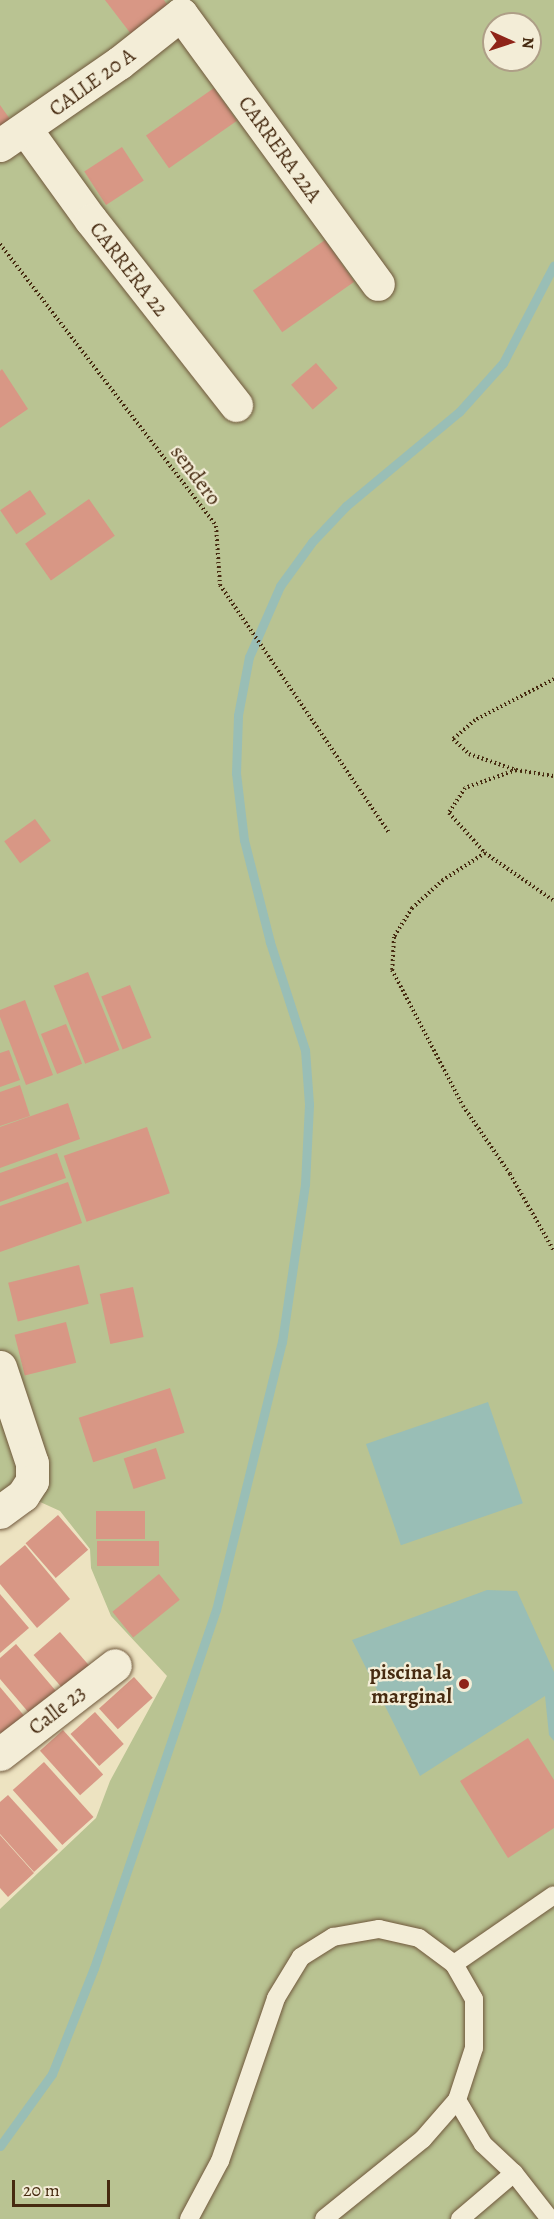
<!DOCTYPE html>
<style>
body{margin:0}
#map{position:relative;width:554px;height:2219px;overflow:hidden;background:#ede3c1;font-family:Alegreya,serif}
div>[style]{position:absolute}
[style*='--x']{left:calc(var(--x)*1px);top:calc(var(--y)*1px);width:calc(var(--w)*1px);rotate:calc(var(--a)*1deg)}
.green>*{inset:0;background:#b9c392}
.water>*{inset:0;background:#99beb6;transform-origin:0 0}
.stream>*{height:9px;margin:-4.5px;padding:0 4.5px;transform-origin:4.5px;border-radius:4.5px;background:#99beb6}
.building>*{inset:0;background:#d89785;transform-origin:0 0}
.path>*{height:4px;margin-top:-2px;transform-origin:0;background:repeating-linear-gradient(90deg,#462a10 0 1.5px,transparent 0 4.5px)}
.roads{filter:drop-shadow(0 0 2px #70583c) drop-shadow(0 0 2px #70583c)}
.service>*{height:18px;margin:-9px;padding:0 9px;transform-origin:9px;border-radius:9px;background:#f3edd7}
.minor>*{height:33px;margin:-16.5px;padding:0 16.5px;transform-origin:16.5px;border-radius:16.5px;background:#f3edd7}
.dots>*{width:16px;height:16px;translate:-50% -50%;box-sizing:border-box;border:3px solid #f3edd7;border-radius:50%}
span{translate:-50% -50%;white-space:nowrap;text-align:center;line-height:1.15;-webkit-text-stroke:4.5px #f3edd7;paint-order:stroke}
.street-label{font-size:21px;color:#462a10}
.poi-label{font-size:21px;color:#462a10;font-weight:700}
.right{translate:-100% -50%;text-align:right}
.north{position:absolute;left:482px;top:12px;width:60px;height:60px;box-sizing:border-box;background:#f3edd7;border:2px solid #ae9f87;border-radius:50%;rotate:93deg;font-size:16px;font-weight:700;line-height:24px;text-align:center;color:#462a10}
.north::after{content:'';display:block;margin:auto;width:21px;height:27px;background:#8f2418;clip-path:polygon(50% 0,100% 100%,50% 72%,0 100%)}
.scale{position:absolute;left:12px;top:2180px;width:98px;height:27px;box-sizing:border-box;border:3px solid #462a10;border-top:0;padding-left:8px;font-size:18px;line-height:21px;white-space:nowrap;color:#462a10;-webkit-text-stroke:4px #f3edd7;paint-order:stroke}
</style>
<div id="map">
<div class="green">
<div style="clip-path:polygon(evenodd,0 0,554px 0,554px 2219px,0 2219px,0 1909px,96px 1818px,110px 1781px,167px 1676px,111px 1616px,91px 1568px,90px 1549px,60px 1511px,16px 1491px,0 1502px,0 0,494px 24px,530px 24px,530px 60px,494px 60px,494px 24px)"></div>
</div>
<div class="water">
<div style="left:488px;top:1402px;width:107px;height:129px;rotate:71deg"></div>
<div style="clip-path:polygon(487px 1590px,517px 1591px,554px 1672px,554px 1741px,549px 1735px,545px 1696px,420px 1776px,352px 1640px)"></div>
</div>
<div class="stream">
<div style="--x:0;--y:2146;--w:89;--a:-54.2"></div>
<div style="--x:52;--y:2074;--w:114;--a:-68.4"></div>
<div style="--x:94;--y:1968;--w:378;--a:-71.2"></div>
<div style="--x:216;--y:1610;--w:276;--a:-76.2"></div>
<div style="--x:282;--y:1342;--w:160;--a:-81.7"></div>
<div style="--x:305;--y:1184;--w:80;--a:-87.1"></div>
<div style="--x:309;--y:1104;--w:54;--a:-94.2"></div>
<div style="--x:305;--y:1050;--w:114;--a:-108"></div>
<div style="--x:270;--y:942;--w:105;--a:-104.3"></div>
<div style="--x:244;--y:840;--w:67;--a:-96.8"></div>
<div style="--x:236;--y:773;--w:58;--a:-88"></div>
<div style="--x:238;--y:715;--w:59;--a:-79.3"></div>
<div style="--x:249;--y:657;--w:77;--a:-66.4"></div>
<div style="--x:280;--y:586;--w:54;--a:-54"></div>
<div style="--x:312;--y:542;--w:50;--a:-46.6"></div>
<div style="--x:346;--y:506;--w:147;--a:-39.8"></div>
<div style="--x:459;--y:412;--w:66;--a:-48.1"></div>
<div style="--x:503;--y:363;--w:110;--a:-62.5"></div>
</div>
<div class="building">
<div style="clip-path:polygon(105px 0,164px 0,168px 6px,131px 34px)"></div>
<div style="left:214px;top:88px;width:40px;height:83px;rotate:55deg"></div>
<div style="clip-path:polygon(0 105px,12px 122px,0 130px)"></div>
<div style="left:122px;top:147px;width:40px;height:45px;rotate:57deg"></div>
<div style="left:325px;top:240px;width:51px;height:88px;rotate:55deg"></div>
<div style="left:316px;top:363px;width:33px;height:33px;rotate:49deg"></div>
<div style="clip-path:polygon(2px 369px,28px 409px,0 428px,0 371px)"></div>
<div style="left:30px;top:490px;width:29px;height:36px;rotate:56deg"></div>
<div style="left:89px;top:499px;width:45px;height:78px;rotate:55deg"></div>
<div style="left:35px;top:819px;width:27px;height:38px;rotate:54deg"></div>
<div style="left:88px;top:972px;width:84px;height:37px;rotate:68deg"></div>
<div style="left:130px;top:985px;width:57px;height:31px;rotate:68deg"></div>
<div style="clip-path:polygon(25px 1000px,53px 1075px,26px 1085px,0 1017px,0 1010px)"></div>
<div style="left:66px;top:1024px;width:43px;height:27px;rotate:68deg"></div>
<div style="clip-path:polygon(9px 1050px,20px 1080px,0 1087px,0 1053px)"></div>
<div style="clip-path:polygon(20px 1085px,30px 1116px,0 1126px,0 1092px)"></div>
<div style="clip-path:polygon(68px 1103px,80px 1139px,0 1168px,0 1127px)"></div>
<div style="left:147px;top:1127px;width:70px;height:88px;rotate:71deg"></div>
<div style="clip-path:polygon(57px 1153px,66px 1178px,0 1202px,0 1173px)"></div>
<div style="clip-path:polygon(68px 1182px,82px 1223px,0 1252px,0 1206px)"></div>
<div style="left:79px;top:1265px;width:40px;height:73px;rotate:76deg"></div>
<div style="left:133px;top:1287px;width:51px;height:34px;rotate:78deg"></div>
<div style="left:66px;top:1322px;width:42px;height:53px;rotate:76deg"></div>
<div style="left:170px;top:1388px;width:47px;height:96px;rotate:72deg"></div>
<div style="left:156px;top:1448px;width:32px;height:34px;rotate:72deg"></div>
<div style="left:96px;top:1511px;width:49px;height:28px"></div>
<div style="left:58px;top:1515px;width:46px;height:43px;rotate:49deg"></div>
<div style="left:159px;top:1541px;width:25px;height:62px;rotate:90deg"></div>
<div style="clip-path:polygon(25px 1545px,70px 1599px,37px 1628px,0 1584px,0 1566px)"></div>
<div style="left:159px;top:1574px;width:33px;height:60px;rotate:51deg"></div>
<div style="clip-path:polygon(0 1594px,29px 1628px,0 1653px)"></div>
<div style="left:60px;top:1632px;width:50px;height:35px;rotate:49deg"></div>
<div style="clip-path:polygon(16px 1644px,61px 1697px,35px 1720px,0 1679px,0 1658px)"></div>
<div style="left:134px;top:1677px;width:28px;height:47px;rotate:48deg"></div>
<div style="clip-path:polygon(0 1687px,26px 1718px,4px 1737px,0 1732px)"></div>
<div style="left:95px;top:1712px;width:43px;height:33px;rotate:48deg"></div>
<div style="left:63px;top:1730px;width:60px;height:31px;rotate:48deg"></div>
<div style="clip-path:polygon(528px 1738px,554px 1780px,554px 1828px,508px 1858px,460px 1781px)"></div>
<div style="left:44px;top:1762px;width:74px;height:42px;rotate:48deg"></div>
<div style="clip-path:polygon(8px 1795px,58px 1850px,34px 1872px,0 1834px,0 1802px)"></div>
<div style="clip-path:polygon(0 1835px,34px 1873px,8px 1897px,0 1888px)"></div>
</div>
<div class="path">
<div style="--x:0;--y:244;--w:355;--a:52.5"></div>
<div style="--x:216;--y:526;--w:59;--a:86.1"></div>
<div style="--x:220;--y:585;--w:300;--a:55.7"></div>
<div style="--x:554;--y:679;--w:89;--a:152.6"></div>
<div style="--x:475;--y:720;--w:29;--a:139"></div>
<div style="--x:453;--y:739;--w:22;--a:43"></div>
<div style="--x:469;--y:754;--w:50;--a:18.8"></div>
<div style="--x:516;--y:770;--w:38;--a:9"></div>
<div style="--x:516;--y:770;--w:54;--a:160.6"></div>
<div style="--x:465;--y:788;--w:30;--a:123"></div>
<div style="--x:449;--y:813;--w:54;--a:48"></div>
<div style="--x:485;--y:853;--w:50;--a:147.3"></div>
<div style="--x:443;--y:880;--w:42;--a:137.9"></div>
<div style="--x:412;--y:908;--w:34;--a:122"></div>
<div style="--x:394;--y:937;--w:33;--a:93"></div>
<div style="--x:392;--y:970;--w:153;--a:62.4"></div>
<div style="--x:463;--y:1106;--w:83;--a:55.3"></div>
<div style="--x:510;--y:1174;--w:89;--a:60.3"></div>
<div style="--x:485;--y:853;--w:84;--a:34.8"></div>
</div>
<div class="roads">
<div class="service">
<div style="--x:454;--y:1964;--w:121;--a:-34.6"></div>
<div style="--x:457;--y:2100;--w:51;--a:59.4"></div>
<div style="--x:483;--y:2144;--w:42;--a:43.1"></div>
<div style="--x:514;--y:2173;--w:58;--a:52"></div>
<div style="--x:189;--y:2219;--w:66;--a:-61.9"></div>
<div style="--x:220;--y:2161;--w:172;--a:-71"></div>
<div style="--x:276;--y:1998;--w:48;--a:-58.6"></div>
<div style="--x:301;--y:1957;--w:38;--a:-32"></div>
<div style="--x:333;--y:1937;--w:47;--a:-9.9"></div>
<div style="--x:379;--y:1929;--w:41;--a:12.7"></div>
<div style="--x:419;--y:1938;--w:44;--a:36.6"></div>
<div style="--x:454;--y:1964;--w:40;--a:60.3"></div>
<div style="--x:474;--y:1999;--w:49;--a:90"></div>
<div style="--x:474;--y:2048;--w:55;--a:108.1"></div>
<div style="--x:457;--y:2100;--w:52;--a:131.1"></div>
<div style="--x:423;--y:2139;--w:127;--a:141.1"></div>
<div style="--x:460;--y:2219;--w:71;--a:-40.4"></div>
</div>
<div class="minor">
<div style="--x:26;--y:130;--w:111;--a:54.2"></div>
<div style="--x:91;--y:220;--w:235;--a:51.9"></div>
<div style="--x:0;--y:145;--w:145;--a:-34.6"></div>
<div style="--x:119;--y:63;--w:79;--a:-38.3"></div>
<div style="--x:181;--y:14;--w:334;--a:53.9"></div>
<div style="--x:0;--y:1367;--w:101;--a:71.6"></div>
<div style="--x:32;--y:1463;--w:18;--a:90"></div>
<div style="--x:32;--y:1481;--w:17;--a:123"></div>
<div style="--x:23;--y:1495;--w:29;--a:144"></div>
<div style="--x:0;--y:1754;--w:145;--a:-37.7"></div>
</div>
</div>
<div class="dots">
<div style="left:464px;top:1684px;background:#8f2418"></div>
</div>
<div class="street-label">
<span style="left:92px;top:82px;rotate:-36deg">CALLE 20 A</span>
<span style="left:280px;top:149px;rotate:54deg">CARRERA 22A</span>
<span style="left:129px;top:269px;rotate:52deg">CARRERA 22</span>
<span style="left:196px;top:475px;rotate:53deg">sendero</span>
<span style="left:57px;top:1710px;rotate:-38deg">Calle 23</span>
</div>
<div class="poi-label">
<span class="right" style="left:452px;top:1684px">piscina la<br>marginal</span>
</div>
<div class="north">N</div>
<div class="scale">20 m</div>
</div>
